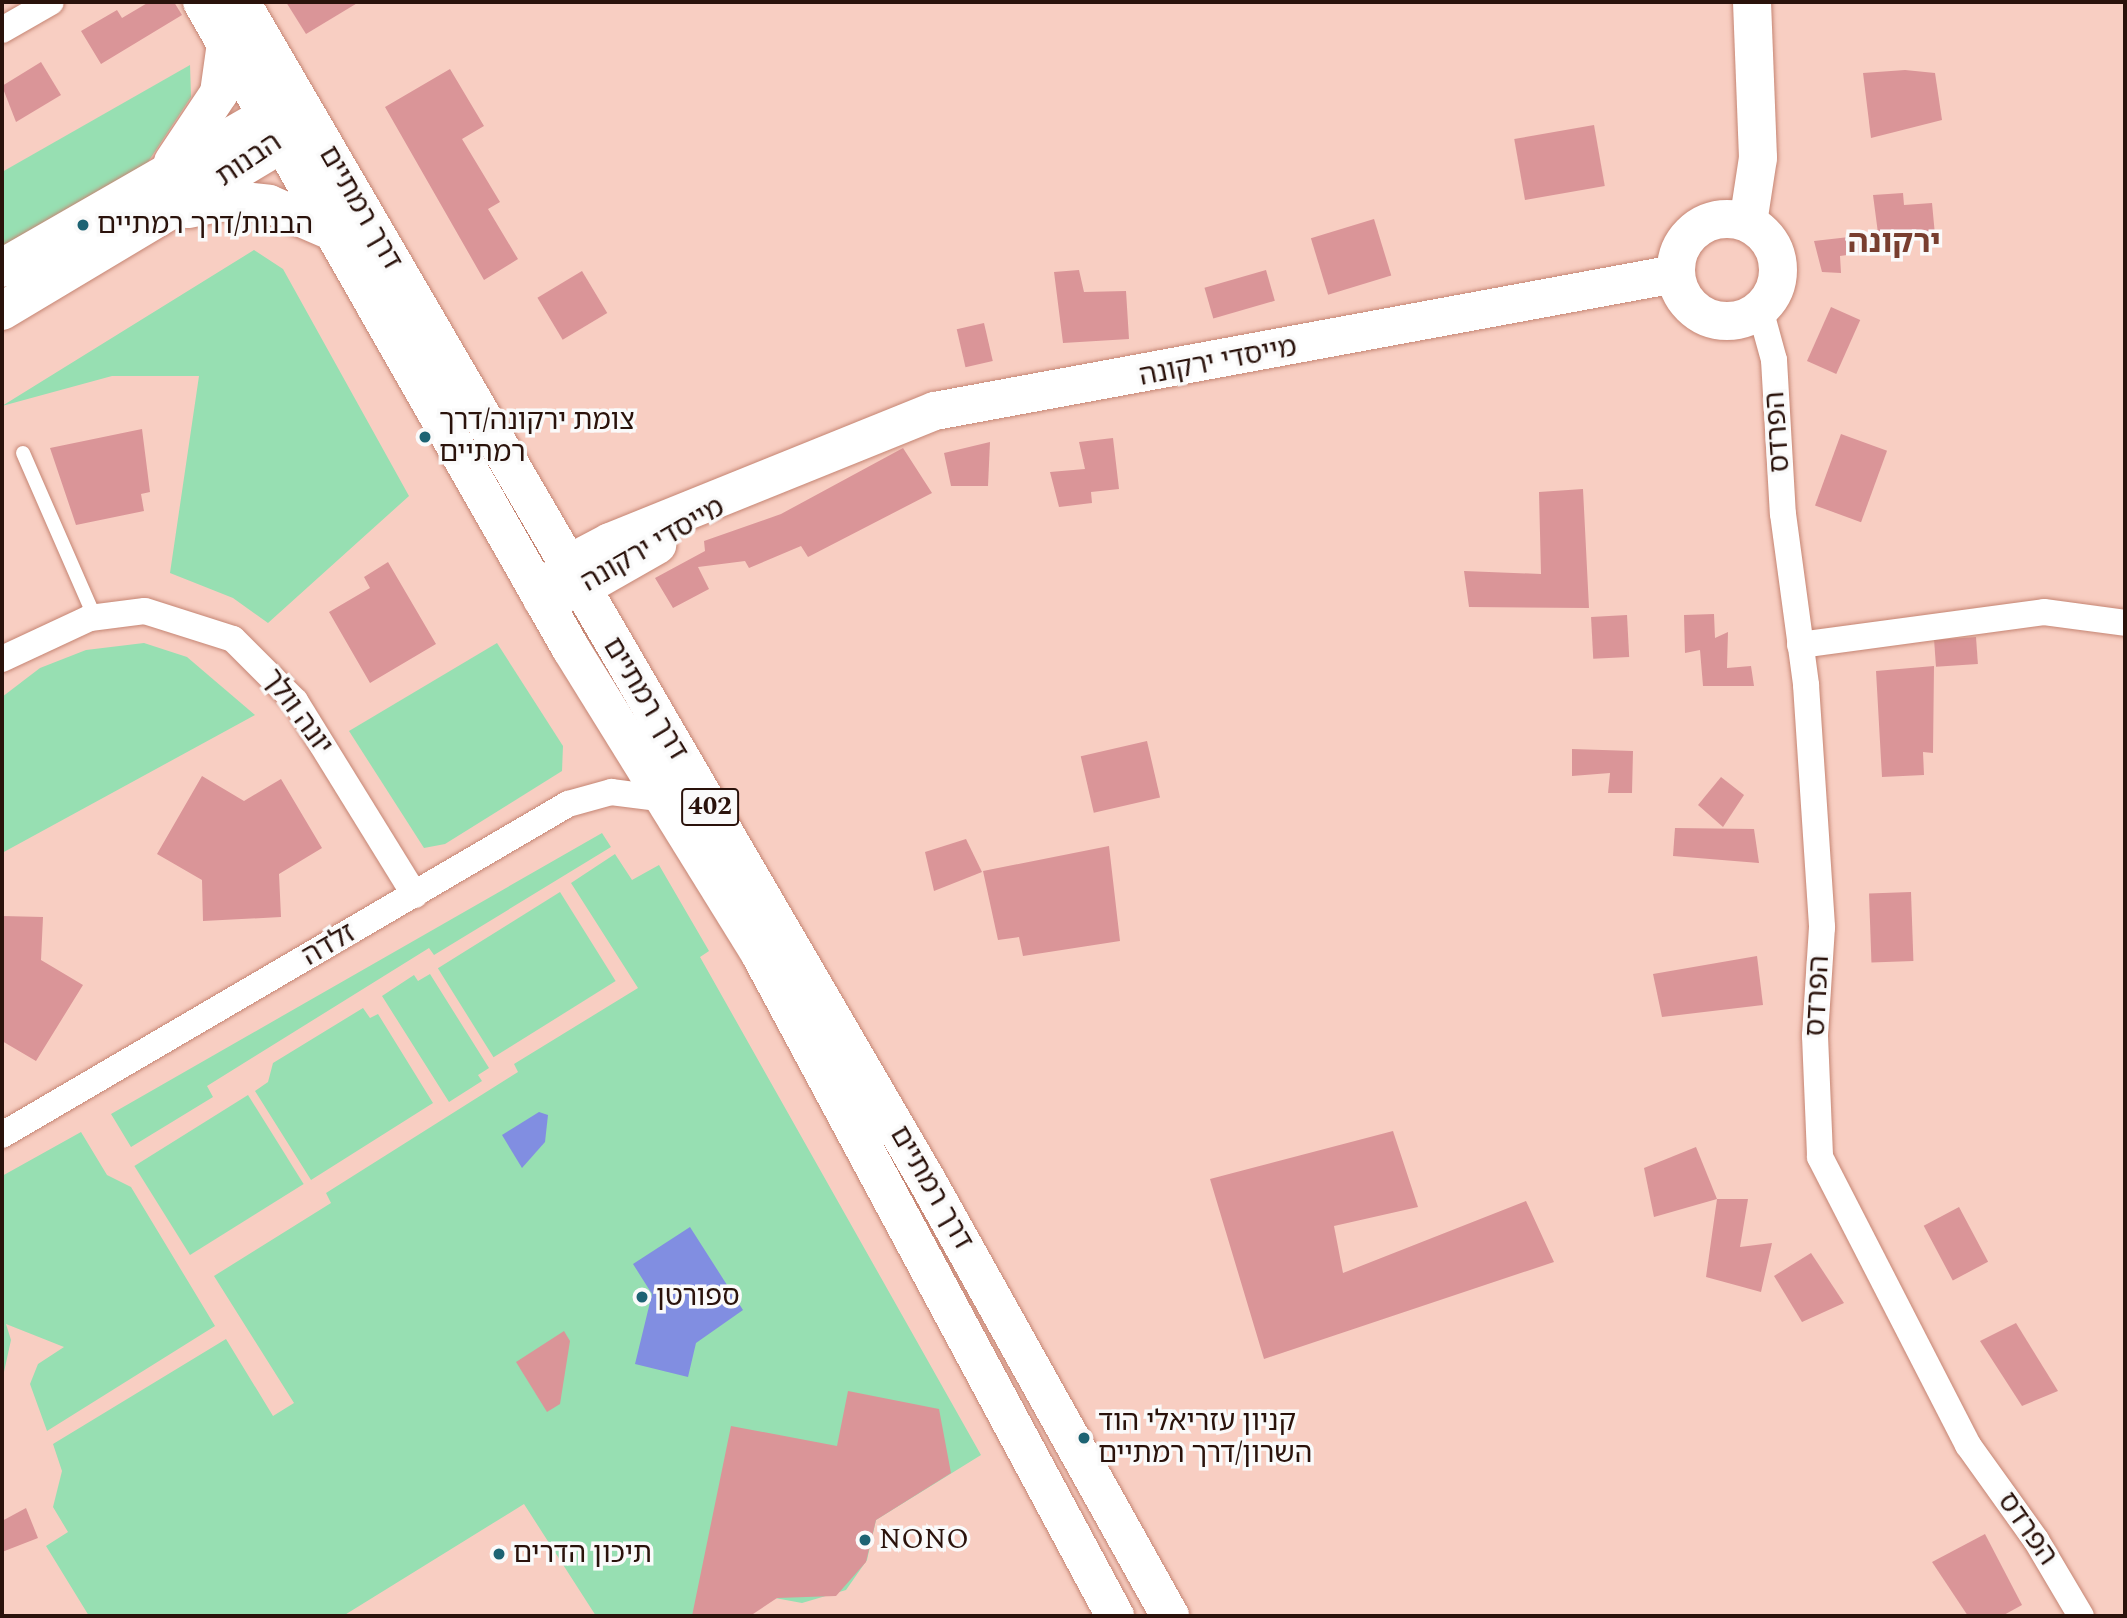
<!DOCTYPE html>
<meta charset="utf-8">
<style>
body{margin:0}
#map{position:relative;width:2127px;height:1618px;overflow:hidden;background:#f8cec2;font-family:Spectral,"Noto Sans Hebrew",serif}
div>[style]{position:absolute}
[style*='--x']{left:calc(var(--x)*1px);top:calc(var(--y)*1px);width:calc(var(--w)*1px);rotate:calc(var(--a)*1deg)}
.green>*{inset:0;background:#97dfb2;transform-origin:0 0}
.water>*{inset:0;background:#818ee1}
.building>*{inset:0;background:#da9598;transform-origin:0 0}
.roads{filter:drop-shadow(0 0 2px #c58573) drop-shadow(0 0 2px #c58573)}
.lane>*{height:14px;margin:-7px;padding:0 7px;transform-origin:7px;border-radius:7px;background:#fff}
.street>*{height:26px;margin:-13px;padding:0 13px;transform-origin:13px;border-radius:13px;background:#fff}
.secondary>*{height:38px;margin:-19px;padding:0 19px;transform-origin:19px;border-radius:19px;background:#fff}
.secondary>.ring{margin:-19px;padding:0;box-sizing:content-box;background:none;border:38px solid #fff;border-radius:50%}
.primary>*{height:38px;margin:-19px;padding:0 19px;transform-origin:19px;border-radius:19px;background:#fff}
.dots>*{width:19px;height:19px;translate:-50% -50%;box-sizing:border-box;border:4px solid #fafafa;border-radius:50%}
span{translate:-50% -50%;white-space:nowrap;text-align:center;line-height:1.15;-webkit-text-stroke:7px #fafafa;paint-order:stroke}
.shield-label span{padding:2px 5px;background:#fafafa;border:2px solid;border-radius:5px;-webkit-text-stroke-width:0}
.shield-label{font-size:26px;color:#2a120b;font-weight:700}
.street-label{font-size:28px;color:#2a120b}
.poi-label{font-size:28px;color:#2a120b}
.left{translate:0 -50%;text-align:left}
.quarter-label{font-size:32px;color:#783e2f;font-weight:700}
.frame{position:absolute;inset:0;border:4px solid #2a120b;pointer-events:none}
</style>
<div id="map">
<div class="green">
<div style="clip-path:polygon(190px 65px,191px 97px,142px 171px,2px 250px,2px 172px)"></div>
<div style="clip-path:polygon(254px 250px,283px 269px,409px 496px,268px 623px,233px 598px,170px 573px,199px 376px,112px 376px,2px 406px)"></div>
<div style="clip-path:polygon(144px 643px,187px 657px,255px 715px,2px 853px,2px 697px,40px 668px,86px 650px)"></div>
<div style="clip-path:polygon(497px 643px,563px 746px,562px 771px,445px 844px,424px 848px,349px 731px)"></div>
<div style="clip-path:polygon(602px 833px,611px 847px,434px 955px,429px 948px,207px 1086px,213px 1097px,131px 1147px,111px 1114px)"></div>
<div style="clip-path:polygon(615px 854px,632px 880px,659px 865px,709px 951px,700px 957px,981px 1455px,876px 1520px,867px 1560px,846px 1590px,802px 1603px,764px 1596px,750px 1616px,596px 1616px,524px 1504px,343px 1616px,89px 1616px,46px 1546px,68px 1532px,53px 1507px,62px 1471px,53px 1444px,226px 1339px,273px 1416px,294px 1403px,214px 1276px,331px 1203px,326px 1193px,518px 1072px,514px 1064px,638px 988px,571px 883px)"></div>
<div style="left:560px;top:892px;width:105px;height:144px;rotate:58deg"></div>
<div style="clip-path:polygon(430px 974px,489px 1068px,478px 1075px,482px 1081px,449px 1102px,382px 996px,414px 975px,418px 981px)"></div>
<div style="clip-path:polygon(363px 1008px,370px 1018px,378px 1014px,433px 1103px,311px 1180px,255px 1091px,268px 1082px,273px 1063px)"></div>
<div style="left:248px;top:1095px;width:105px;height:134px;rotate:58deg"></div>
<div style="clip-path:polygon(81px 1132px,107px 1175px,131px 1187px,215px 1326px,47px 1431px,30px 1384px,38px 1364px,64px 1347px,6px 1324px,11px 1340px,2px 1381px,2px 1176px)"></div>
</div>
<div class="water">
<div style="clip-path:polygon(539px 1112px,548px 1115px,545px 1142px,522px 1168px,502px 1135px)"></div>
<div style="clip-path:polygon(690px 1227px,743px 1310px,696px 1343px,688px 1377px,635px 1364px,652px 1294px,633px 1264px)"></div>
</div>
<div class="building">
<div style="clip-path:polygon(149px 2px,174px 2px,182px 15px,101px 64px,81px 31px,117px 10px,122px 18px)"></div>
<div style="clip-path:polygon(286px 2px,359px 2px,306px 34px)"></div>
<div style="clip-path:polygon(41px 62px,61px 95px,16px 122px,2px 86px)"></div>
<div style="clip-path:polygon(450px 69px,484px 126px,462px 139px,500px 202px,488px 209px,518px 259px,484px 280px,385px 107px)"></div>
<div style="clip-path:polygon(1905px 70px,1935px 73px,1942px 120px,1871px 138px,1863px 73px)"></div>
<div style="left:1594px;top:125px;width:62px;height:81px;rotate:80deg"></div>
<div style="clip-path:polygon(1903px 193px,1904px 205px,1932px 203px,1935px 235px,1879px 241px,1873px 195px)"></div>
<div style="left:1374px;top:219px;width:59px;height:66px;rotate:73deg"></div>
<div style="clip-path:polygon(1858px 236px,1861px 253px,1840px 256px,1841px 273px,1822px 272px,1814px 241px)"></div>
<div style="clip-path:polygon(1079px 270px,1084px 292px,1126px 291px,1129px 339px,1063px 343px,1054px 272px)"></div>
<div style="left:1266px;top:270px;width:32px;height:64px;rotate:74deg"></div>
<div style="left:582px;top:271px;width:49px;height:52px;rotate:59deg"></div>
<div style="left:1831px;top:307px;width:32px;height:59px;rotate:24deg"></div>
<div style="left:984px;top:323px;width:39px;height:28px;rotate:77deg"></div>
<div style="clip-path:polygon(142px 429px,150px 492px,141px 494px,144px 511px,76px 525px,50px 448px)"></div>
<div style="left:1841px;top:434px;width:49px;height:76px;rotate:20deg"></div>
<div style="clip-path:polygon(1113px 438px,1119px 489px,1091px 492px,1092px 503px,1059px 507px,1050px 472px,1085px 469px,1079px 442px)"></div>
<div style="clip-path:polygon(990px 442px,988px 486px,951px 486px,944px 453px)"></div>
<div style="clip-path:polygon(903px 448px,932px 493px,808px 557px,801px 546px,749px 568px,745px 561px,698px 567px,709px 589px,673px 608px,655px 578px,705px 551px,704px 541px,781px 514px)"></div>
<div style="clip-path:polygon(1583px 489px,1589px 608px,1469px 607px,1464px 571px,1541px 574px,1539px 492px)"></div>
<div style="clip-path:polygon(388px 562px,436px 644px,370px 683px,329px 612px,370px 588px,364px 577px)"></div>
<div style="clip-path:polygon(1714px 614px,1715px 638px,1728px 632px,1727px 668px,1751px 666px,1754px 686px,1703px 686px,1700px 650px,1685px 653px,1684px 615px)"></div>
<div style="left:1627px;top:615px;width:42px;height:36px;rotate:87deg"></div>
<div style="left:1976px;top:637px;width:27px;height:42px;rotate:86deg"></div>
<div style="clip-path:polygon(1934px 666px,1933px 753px,1923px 752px,1924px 775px,1882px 777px,1876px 671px)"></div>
<div style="left:1147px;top:741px;width:58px;height:68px;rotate:77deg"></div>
<div style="clip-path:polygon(1572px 749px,1633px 751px,1632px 793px,1608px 793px,1610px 773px,1572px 776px)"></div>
<div style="clip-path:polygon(202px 776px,244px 801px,281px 779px,322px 848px,279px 874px,281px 917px,203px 921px,202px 880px,157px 854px)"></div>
<div style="clip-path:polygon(1721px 777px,1744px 795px,1723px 827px,1698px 805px)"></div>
<div style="clip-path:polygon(1675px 828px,1754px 829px,1759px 863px,1673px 856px)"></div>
<div style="clip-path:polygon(966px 839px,982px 872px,934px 891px,925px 852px)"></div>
<div style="clip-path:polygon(1109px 846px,1120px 941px,1023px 956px,1019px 937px,998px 940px,983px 871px)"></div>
<div style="left:1911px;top:892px;width:69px;height:42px;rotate:88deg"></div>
<div style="clip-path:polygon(2px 916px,43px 917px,41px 960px,83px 985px,36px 1061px,2px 1041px)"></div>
<div style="clip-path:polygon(1757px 956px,1763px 1005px,1662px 1017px,1653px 974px)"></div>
<div style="clip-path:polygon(1393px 1131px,1418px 1207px,1334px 1226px,1343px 1273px,1526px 1201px,1554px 1262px,1264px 1359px,1210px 1179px)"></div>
<div style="clip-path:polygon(1696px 1147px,1717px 1199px,1654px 1217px,1644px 1168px)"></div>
<div style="clip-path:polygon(1717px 1199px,1748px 1199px,1740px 1247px,1772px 1243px,1761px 1292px,1706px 1277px)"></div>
<div style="left:1959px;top:1207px;width:62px;height:40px;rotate:62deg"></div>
<div style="clip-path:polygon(1811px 1253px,1844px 1303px,1802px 1322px,1774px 1276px)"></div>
<div style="clip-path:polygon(2016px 1323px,2058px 1391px,2022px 1406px,1980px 1341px)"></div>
<div style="clip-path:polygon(564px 1331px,570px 1341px,560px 1404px,547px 1412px,516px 1362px)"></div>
<div style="clip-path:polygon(848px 1391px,939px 1409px,951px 1473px,876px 1520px,866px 1562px,836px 1596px,777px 1598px,750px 1616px,692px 1616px,731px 1426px,837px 1446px)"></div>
<div style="clip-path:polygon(26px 1508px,38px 1538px,2px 1552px,2px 1521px)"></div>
<div style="clip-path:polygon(1985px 1534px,2022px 1605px,2002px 1616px,1968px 1616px,1932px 1562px)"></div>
</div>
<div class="roads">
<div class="lane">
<div style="--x:23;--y:453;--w:180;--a:66.4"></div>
</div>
<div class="street">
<div style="--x:2;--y:30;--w:56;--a:-29.7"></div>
<div style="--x:1760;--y:309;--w:53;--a:74.6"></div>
<div style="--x:1774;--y:360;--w:154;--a:86.7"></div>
<div style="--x:1783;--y:514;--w:173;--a:82.3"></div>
<div style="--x:1806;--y:685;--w:243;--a:86.2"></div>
<div style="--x:1822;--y:927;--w:109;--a:93.7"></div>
<div style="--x:1815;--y:1036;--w:121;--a:87.6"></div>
<div style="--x:1820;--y:1157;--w:324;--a:62.8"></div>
<div style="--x:1968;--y:1445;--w:117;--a:54.4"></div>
<div style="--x:2036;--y:1540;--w:88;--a:59.4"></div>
<div style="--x:1800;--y:645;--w:246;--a:-7.7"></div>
<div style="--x:2044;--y:612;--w:82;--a:7.7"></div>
<div style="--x:2;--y:659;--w:97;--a:-25"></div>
<div style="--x:90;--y:618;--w:55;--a:-7.3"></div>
<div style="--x:145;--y:611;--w:92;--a:17.7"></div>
<div style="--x:233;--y:639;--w:88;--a:45"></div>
<div style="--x:295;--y:701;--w:228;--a:58.3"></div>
<div style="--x:2;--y:1135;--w:656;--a:-30.32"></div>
<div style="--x:568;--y:804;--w:45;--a:-15.6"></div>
<div style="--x:611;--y:792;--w:54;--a:7.4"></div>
</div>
<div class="secondary">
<div style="--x:173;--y:162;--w:83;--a:-56.3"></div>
<div style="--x:219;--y:93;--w:50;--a:-82"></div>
<div style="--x:188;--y:209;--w:46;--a:-11.3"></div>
<div style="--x:233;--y:200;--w:36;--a:6"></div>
<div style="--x:269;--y:204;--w:65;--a:23.4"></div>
<div class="ring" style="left:1676px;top:219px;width:64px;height:64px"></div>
<div style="--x:1748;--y:223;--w:66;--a:-81.3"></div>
<div style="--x:1758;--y:158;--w:156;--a:-92.2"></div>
<div style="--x:2;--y:268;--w:305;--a:-29.9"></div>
<div style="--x:266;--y:116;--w:33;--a:-5"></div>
<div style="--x:2;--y:311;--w:325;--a:-30.9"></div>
<div style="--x:281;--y:144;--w:35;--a:-53"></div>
<div style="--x:551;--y:597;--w:30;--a:-15"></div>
<div style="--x:580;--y:589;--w:89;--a:-29.7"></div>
<div style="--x:542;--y:599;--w:42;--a:-54.8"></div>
<div style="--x:566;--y:565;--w:50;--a:-27.6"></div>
<div style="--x:610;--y:542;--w:350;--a:-22"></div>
<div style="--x:935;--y:411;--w:753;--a:-10.49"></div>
</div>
<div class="primary">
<div style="--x:202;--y:2;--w:745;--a:60.3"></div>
<div style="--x:571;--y:649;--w:361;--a:58.2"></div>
<div style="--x:761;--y:956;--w:749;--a:61.79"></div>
<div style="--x:241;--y:2;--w:1360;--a:59.8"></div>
<div style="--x:925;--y:1177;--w:503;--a:60.83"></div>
</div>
</div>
<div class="dots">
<div style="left:83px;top:225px;background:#1d6373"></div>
<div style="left:425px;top:437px;background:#1d6373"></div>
<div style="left:642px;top:1297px;background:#1d6373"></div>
<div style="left:1084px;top:1438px;background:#1d6373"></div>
<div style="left:865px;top:1540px;background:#1d6373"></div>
<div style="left:499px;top:1554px;background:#1d6373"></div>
</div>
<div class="shield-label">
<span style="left:710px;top:807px">402</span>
</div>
<div class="street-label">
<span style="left:249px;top:160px;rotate:-34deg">הבנות</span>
<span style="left:360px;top:208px;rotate:60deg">דרך רמתיים</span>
<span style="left:1218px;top:362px;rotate:-11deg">מייסדי ירקונה</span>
<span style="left:1778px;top:432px;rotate:-94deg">הפרדס</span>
<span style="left:653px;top:545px;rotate:-30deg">מייסדי ירקונה</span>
<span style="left:645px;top:699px;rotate:59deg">דרך רמתיים</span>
<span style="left:297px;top:712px;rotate:54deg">יונה וולך</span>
<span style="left:329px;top:945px;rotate:-30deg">זלדה</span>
<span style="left:1818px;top:996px;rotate:-87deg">הפרדס</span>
<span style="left:931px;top:1188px;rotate:60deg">דרך רמתיים</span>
<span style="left:2027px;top:1529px;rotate:55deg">הפרדס</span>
</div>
<div class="poi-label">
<span class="left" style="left:97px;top:225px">הבנות/דרך רמתיים</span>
<span class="left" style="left:439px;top:437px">צומת ירקונה/דרך<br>רמתיים</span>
<span class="left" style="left:656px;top:1297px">ספורטן</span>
<span class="left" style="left:1098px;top:1438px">קניון עזריאלי הוד<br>השרון/דרך רמתיים</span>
<span class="left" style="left:879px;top:1540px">NONO</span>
<span class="left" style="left:513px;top:1554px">תיכון הדרים</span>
</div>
<div class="quarter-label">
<span style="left:1894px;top:243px">ירקונה</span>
</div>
<div class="frame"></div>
</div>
